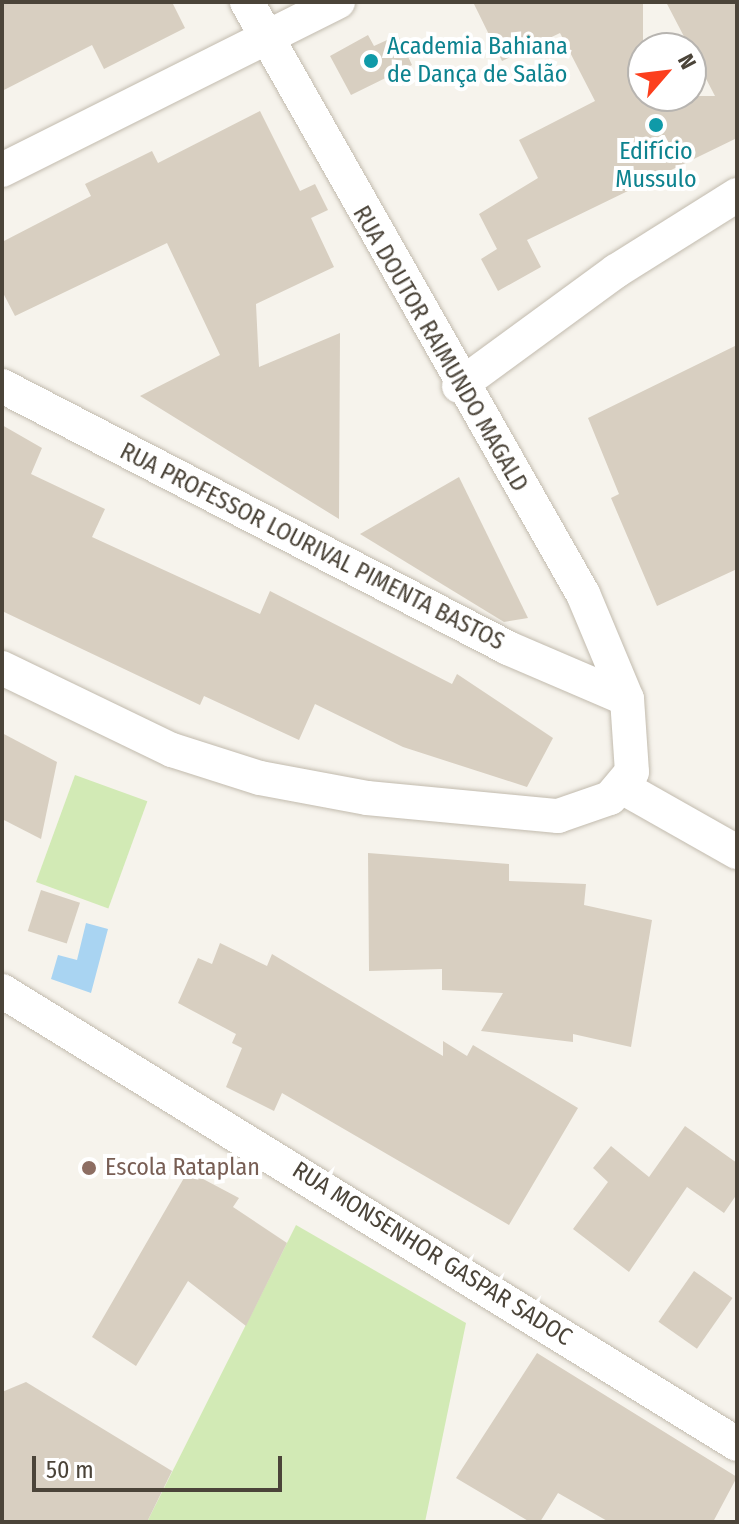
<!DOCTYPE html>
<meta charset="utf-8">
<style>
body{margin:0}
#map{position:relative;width:739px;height:1524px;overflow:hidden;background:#f6f3ec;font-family:"Fira Sans Condensed",sans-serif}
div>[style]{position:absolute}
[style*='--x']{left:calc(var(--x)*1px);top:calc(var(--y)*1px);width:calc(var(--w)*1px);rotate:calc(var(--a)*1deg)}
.green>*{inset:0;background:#d2eab5;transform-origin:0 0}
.water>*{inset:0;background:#a9d4f2}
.building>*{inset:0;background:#d8cfc1;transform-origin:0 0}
.roads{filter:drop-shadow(0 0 2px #c2bbae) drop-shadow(0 0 2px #c2bbae)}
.minor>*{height:34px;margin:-17px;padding:0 17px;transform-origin:17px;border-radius:17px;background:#fff}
.dots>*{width:22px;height:22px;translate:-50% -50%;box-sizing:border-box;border:4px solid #fff;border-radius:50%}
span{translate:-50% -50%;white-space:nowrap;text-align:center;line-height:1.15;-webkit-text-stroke:8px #fff;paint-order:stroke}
.culture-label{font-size:24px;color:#0d838f}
.left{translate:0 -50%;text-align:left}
.street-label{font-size:24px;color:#4b4439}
.education-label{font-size:24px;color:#785e54}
.frame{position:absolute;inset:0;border:4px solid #4b4439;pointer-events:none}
.north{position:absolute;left:627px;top:32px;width:80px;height:80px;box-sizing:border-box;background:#fff;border:2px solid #b7b4b0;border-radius:50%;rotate:62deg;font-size:22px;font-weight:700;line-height:32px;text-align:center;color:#4b4439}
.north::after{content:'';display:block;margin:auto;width:28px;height:36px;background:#fc3f1d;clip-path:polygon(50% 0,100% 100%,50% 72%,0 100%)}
.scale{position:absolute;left:32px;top:1456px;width:250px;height:36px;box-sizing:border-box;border:4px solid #4b4439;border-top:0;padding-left:10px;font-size:24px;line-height:28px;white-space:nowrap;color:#4b4439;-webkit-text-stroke:6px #fff;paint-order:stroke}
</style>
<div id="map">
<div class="green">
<div style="left:75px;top:775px;width:77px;height:114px;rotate:20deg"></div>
<div style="clip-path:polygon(296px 1225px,466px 1323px,425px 1522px,147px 1522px)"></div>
</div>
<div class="water">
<div style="clip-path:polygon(86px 923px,108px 929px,91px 993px,51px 979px,58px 955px,77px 960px)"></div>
</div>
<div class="building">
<div style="clip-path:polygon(2px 2px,172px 2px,185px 28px,104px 69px,92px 45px,2px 91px)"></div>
<div style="clip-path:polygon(473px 2px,643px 2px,643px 96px,715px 96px,666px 2px,737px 2px,737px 138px,527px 240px,541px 267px,498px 291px,481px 259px,497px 249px,479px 214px,538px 178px,519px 140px,595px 101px,560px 33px,502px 61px)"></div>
<div style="clip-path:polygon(368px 35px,374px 46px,398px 35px,412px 65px,351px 95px,330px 56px)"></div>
<div style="clip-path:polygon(260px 111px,300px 191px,315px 184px,328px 210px,311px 218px,334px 267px,256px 304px,259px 367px,340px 333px,339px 519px,140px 396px,220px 355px,167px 243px,15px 316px,2px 291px,2px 242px,91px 196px,85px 184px,152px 151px,158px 163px)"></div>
<div style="clip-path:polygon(737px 345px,737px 569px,657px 606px,611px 498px,619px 494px,588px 418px)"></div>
<div style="clip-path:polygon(2px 425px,42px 448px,31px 474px,105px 509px,92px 537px,260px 614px,270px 591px,452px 684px,457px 674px,553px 738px,527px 787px,403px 747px,315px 704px,299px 740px,204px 696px,200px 705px,2px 611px)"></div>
<div style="clip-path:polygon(459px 477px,528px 618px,504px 622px,360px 534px)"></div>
<div style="clip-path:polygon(2px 733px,57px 762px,41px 839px,2px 819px)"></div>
<div style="clip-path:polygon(368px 853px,509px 864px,509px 881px,586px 884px,584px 905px,652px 920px,631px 1047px,573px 1034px,573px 1042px,481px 1031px,503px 993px,442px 990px,442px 969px,369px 971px)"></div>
<div style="left:41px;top:890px;width:41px;height:43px;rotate:18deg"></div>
<div style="clip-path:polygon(220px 943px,267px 966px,272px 954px,443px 1056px,443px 1041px,467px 1056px,473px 1045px,578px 1108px,509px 1225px,282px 1093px,274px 1111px,226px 1087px,242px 1048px,232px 1043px,236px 1034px,178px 1003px,198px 958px,212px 964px)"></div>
<div style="clip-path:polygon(685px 1126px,737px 1163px,737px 1194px,724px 1213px,687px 1187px,629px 1272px,573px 1229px,608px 1182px,593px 1168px,611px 1146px,649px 1177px)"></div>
<div style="clip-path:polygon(188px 1171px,239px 1198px,233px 1207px,287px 1243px,246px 1326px,188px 1281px,136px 1366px,92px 1337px)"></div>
<div style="left:694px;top:1271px;width:47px;height:62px;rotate:35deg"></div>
<div style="clip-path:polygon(537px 1353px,737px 1477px,713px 1522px,609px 1522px,558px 1493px,540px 1522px,530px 1522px,456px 1478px)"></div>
<div style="clip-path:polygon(26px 1382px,172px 1471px,147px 1522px,2px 1522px,2px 1392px)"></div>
</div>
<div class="roads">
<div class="minor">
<div style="--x:2;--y:170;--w:376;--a:-26.6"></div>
<div style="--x:2;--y:386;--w:570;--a:27.37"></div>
<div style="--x:508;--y:648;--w:129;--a:23.2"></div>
<div style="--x:459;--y:386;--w:195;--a:-36.2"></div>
<div style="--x:616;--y:271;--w:143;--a:-32.1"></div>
<div style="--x:2;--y:668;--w:189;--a:25.8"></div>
<div style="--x:172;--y:750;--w:92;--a:17.7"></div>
<div style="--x:260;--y:778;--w:109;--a:10.6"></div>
<div style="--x:367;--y:798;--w:192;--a:5.4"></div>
<div style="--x:558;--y:816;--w:55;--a:-19.1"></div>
<div style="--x:610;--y:798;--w:34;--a:-50"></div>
<div style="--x:632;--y:772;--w:73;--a:-93.9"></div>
<div style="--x:627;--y:699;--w:114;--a:-112.7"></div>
<div style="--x:583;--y:594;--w:681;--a:-119.58"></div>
<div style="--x:622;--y:787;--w:132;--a:29.5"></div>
<div style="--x:2;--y:991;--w:863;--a:31.65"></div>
</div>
</div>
<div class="dots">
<div style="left:371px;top:61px;background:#0f9aa8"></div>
<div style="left:656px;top:125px;background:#0f9aa8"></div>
<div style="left:89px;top:1168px;background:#8d6e63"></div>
</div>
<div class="culture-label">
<span class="left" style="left:387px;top:61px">Academia Bahiana<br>de Dança de Salão</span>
<span style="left:656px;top:166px">Edifício<br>Mussulo</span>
</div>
<div class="street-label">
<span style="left:440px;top:349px;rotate:60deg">RUA DOUTOR RAIMUNDO MAGALD</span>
<span style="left:312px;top:547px;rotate:27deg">RUA PROFESSOR LOURIVAL PIMENTA BASTOS</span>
<span style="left:432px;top:1254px;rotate:32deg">RUA MONSENHOR GASPAR SADOC</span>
</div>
<div class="education-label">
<span class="left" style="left:105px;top:1168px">Escola Rataplan</span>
</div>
<div class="frame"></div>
<div class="north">N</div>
<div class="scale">50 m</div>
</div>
